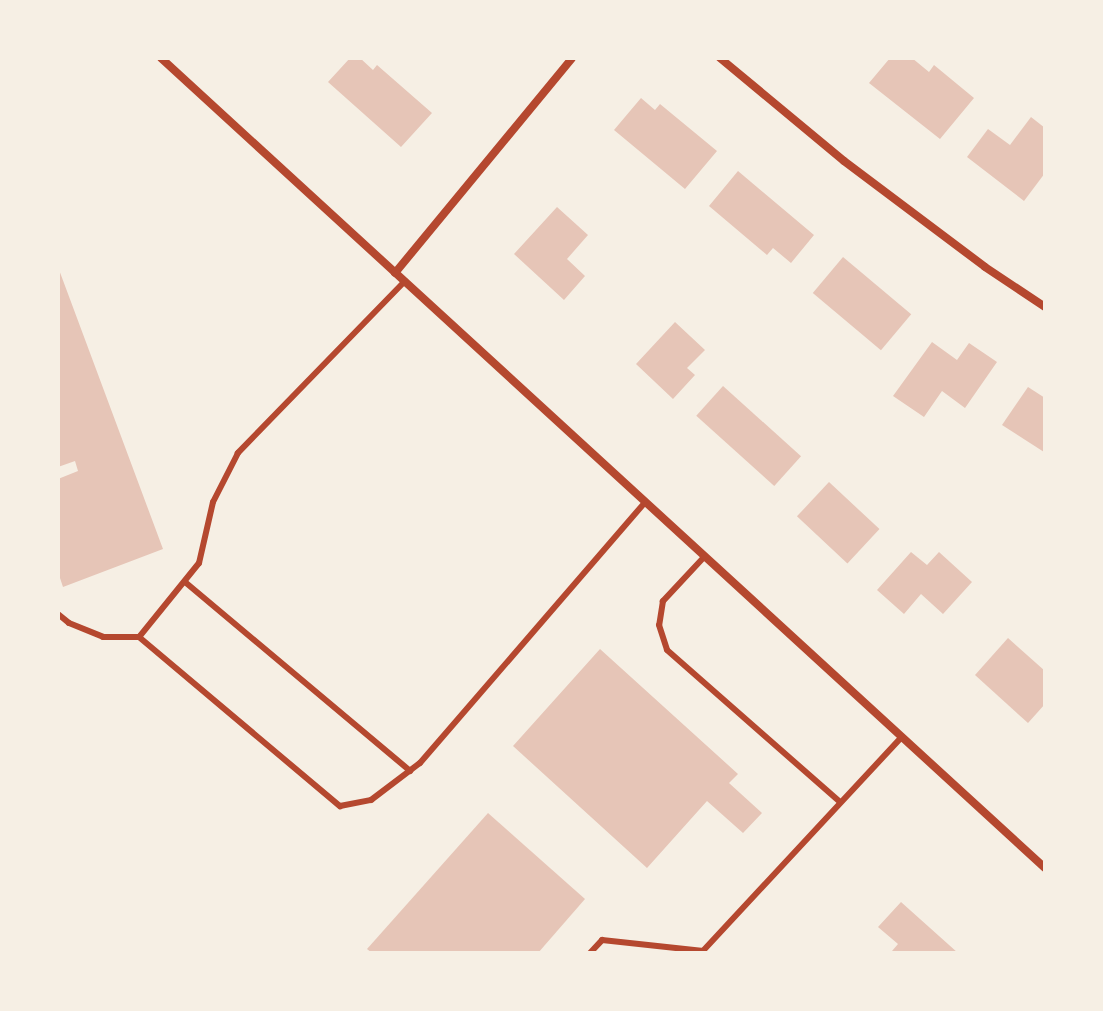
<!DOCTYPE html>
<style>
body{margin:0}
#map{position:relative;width:1103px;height:1011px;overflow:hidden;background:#f6efe4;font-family:Quicksand,sans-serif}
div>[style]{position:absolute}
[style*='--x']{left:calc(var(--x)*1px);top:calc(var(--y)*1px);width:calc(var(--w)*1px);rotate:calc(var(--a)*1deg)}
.building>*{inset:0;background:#e6c5b7;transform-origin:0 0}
.service>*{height:6px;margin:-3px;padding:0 3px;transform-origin:3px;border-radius:3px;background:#b5482f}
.minor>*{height:8px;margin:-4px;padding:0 4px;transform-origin:4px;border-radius:4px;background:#b5482f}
span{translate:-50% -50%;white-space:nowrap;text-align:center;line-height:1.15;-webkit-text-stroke:8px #f6efe4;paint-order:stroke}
.frame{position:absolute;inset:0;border:60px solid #f6efe4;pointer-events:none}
</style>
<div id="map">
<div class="building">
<div style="clip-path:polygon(350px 58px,360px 58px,373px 70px,377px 65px,432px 113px,401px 147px,328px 82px)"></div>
<div style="clip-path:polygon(890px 58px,912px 58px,929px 72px,934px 65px,974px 98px,940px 139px,869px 83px)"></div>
<div style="clip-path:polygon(641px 98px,655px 110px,660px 104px,717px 151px,685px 189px,614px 130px)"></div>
<div style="clip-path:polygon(1031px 117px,1045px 128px,1045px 173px,1024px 201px,967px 157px,988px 129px,1010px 145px)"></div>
<div style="clip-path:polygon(738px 171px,814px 235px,791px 263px,773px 248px,767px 255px,709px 206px)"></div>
<div style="clip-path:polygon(557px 207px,588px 235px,567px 259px,585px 276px,564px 300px,514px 254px)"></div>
<div style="left:843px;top:257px;width:89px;height:47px;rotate:40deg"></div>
<div style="clip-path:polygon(58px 267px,163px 549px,63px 587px,58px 572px,58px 479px,78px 471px,75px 461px,58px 467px)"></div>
<div style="clip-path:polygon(675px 322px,705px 350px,687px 368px,695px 375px,673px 399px,636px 364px)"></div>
<div style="clip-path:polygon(932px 342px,957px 360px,969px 343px,997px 362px,965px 408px,942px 391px,924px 417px,893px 396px)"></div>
<div style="left:723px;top:386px;width:105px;height:40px;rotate:42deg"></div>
<div style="clip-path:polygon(1028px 387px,1045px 398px,1044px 452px,1002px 425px)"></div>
<div style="left:829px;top:482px;width:69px;height:47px;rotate:43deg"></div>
<div style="clip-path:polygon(911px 552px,927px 565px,939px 552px,972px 582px,943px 614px,921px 594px,904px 614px,877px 590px)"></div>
<div style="clip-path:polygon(1008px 638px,1045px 671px,1045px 704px,1028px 723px,975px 675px)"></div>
<div style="clip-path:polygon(600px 649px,738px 774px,729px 783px,762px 813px,743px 833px,707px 801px,647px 868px,513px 746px)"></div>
<div style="clip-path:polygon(488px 813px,585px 899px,538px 953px,372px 953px,367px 949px)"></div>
<div style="clip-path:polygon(901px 902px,958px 953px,892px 951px,898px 944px,878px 927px)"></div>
</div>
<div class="service">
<div style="--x:405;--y:281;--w:240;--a:134.2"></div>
<div style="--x:238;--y:453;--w:55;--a:117"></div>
<div style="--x:213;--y:502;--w:63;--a:102.9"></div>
<div style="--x:199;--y:563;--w:95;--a:129"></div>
<div style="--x:139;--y:637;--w:263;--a:40.1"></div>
<div style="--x:340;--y:806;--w:32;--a:-11"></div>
<div style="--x:371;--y:800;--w:61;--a:-37.1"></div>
<div style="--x:420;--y:763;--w:345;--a:-49.2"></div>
<div style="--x:705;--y:556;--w:62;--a:133"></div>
<div style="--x:663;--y:601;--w:24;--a:99"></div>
<div style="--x:659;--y:625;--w:26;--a:72"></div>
<div style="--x:667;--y:650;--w:230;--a:41.3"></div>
<div style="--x:185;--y:582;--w:294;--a:40"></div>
<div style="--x:58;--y:614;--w:14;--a:39"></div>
<div style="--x:69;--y:623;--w:37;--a:22"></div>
<div style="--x:103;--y:637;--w:36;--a:0"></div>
<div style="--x:590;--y:953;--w:18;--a:-47"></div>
<div style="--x:602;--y:940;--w:102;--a:6.2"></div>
<div style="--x:701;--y:953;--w:295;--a:-47.1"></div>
</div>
<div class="minor">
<div style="--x:161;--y:58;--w:1199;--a:42.5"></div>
<div style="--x:720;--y:58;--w:161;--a:39.7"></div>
<div style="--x:844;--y:161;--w:176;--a:36.9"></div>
<div style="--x:985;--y:267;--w:72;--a:33.7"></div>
<div style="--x:395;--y:273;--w:278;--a:-50.5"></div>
</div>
<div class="frame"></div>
</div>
